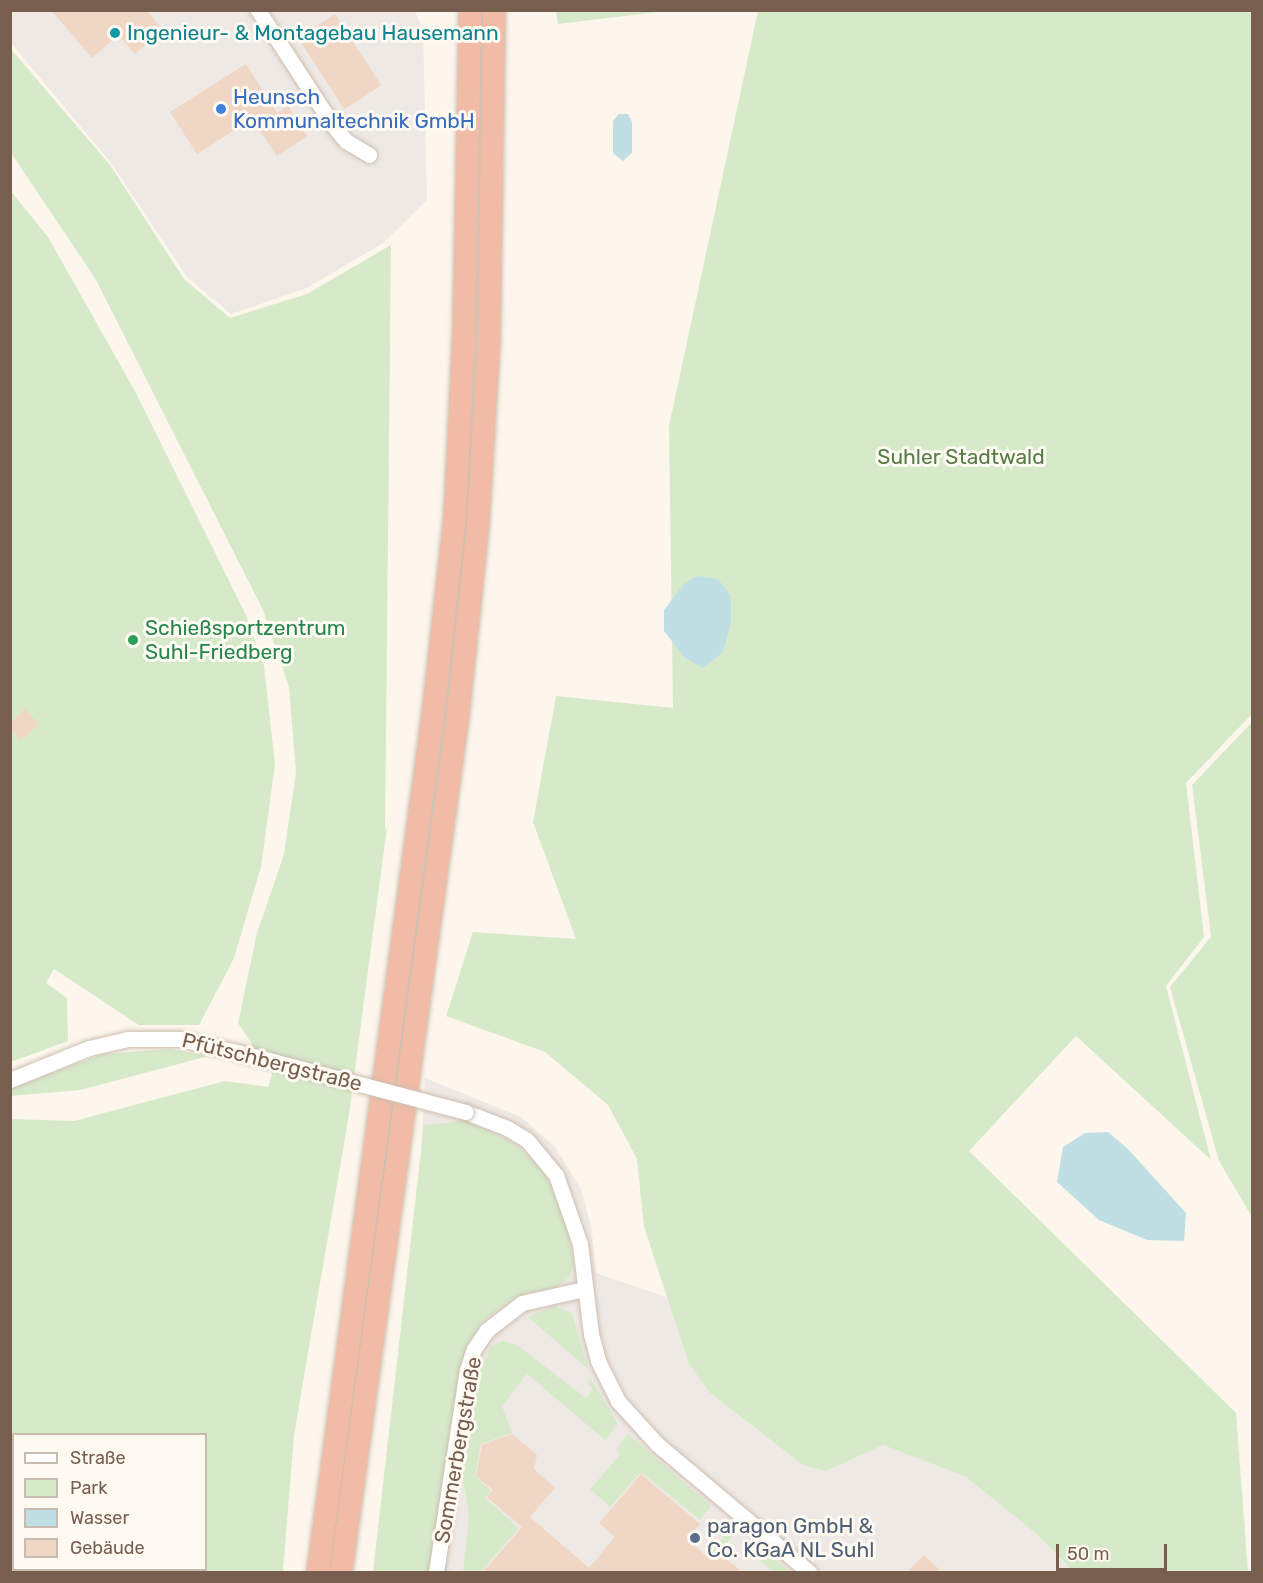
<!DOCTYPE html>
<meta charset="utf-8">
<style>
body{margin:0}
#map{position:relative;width:1263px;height:1583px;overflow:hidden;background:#fcf6ec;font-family:Rubik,sans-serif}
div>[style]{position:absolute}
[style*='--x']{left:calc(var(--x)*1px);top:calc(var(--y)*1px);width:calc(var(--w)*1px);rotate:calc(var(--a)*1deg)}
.industrial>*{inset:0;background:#eee9e4}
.green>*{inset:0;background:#d6eaca}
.water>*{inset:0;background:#c0dfe5}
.building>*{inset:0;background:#f0d6c4;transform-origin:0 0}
.roads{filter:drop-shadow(0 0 2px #cebeb1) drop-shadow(0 0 2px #cebeb1)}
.minor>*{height:15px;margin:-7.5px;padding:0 7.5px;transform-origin:7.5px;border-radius:7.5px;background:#fff}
.highway>*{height:22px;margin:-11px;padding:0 11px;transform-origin:11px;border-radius:11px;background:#f2bba6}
.bridges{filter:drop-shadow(0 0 2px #cebeb1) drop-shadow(0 0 2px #cebeb1)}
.minor-bridge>*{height:15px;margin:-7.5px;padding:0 7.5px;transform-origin:7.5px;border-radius:7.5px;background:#fff}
.dots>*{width:16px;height:16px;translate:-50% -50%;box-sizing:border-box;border:3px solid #fefaf2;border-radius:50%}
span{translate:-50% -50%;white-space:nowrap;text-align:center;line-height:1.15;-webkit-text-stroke:6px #fefaf2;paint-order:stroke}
.culture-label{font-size:21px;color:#0d838f}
.left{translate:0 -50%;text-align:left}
.shop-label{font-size:21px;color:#366cbe}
.park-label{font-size:21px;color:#557b47}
.leisure-label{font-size:21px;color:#27864d}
.street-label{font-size:21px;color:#775e4f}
.service-label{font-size:21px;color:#4e5e75}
.frame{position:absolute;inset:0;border:12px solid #775e4f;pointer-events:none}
.legend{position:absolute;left:12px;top:1433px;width:195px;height:138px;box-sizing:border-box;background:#fefaf2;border:2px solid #c8bcb1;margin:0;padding:8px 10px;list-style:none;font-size:18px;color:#775e4f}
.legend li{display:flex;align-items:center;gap:12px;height:30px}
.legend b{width:30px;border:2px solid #c8bcb1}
.scale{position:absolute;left:1056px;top:1544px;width:111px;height:27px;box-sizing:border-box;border:3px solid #775e4f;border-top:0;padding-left:8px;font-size:18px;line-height:21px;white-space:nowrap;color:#775e4f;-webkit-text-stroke:4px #fefaf2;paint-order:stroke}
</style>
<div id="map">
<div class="industrial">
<div style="clip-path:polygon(10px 11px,415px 11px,423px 30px,427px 200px,383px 243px,307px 288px,231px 314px,187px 277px,111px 163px,11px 43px)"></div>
<div style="clip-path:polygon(425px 1078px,521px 1117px,555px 1147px,581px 1189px,591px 1226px,596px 1273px,669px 1298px,689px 1364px,709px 1392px,804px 1466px,826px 1471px,883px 1445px,966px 1477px,1034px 1532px,1074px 1572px,398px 1572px)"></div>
</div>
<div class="green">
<div style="clip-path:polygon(556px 11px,556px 10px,666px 11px,558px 24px)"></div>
<div style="clip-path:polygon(758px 11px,1252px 11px,1252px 714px,1186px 783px,1204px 937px,1166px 986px,1211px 1160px,1076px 1036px,969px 1151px,1236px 1413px,1248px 1572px,1074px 1572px,1034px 1532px,966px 1477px,883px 1445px,826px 1471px,804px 1466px,709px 1392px,689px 1364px,644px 1227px,637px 1159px,608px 1105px,545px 1052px,446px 1016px,473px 932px,576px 939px,533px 822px,556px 696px,673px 708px,669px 426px)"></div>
<div style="clip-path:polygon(evenodd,10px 48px,110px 165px,184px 279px,230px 318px,307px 294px,391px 245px,385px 831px,387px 827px,349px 1114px,294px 1435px,283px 1572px,11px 1572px,11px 1119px,74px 1121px,225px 1081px,268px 1087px,272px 1074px,238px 1023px,257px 933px,284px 854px,296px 772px,289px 687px,263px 610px,95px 278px,11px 153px,10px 48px,14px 1434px,206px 1434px,206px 1570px,14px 1570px,14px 1434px)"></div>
<div style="clip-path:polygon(10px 190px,48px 237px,135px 391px,246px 615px,264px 666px,275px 764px,261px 867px,234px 958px,199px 1025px,139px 1025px,54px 969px,46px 983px,67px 998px,68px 1041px,11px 1062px)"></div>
<div style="clip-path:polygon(1252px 722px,1252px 1217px,1219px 1161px,1170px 987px,1211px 937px,1192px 785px)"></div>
<div style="clip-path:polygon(171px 1049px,209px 1056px,80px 1090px,11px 1096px,11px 1088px,103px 1054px)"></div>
<div style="clip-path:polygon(466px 1121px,514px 1143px,545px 1173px,565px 1221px,574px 1264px,569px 1277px,559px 1285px,515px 1298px,483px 1320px,466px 1347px,430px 1572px,373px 1572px,424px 1125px)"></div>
<div style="clip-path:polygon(554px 1306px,572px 1313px,588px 1369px,528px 1317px)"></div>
<div style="clip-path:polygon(503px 1341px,517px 1345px,586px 1398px,593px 1389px,587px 1383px,591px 1379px,618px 1424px,605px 1440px,527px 1374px,502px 1406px,512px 1433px,481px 1444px,475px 1476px,491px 1491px,485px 1498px,519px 1528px,481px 1572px,463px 1572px,469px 1516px,463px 1478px,478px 1375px,491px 1346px)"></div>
<div style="clip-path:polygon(628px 1434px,711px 1506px,700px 1520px,641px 1472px,610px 1507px,590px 1489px,620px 1455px,616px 1449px)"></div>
<div style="clip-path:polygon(722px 1521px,729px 1521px,737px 1532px,714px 1555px,711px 1552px,724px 1536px,716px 1527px)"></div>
<div style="clip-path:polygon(758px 1545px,790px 1572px,774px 1572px,751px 1553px)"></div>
</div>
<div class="water">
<div style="clip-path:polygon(619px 114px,628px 114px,632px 122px,632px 153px,623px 161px,613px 153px,613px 121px)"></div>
<div style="clip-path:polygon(697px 576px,718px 579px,731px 596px,731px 623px,723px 652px,703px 668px,685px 658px,664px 631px,664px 610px,684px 584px)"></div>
<div style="clip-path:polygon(1108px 1132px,1128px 1149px,1186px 1213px,1184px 1241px,1147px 1240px,1099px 1220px,1057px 1182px,1063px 1147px,1085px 1133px)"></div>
</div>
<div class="building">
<div style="clip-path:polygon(51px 10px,146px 10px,163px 30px,135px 54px,118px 35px,92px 58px)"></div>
<div style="left:335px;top:14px;width:85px;height:44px;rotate:57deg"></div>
<div style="clip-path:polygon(246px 64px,277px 113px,288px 106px,307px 136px,277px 156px,252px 119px,197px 154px,170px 112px)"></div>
<div style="clip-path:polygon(26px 709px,39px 725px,20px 741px,10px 728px,10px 722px)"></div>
<div style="clip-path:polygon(512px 1434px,537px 1455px,534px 1469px,555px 1488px,530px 1517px,589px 1568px,615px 1537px,599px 1523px,641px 1474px,700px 1524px,687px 1539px,711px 1560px,718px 1552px,742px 1572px,483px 1572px,522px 1527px,487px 1497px,493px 1490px,476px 1476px,482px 1445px)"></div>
<div style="clip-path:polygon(924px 1555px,942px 1572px,907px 1572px)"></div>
</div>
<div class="roads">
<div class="minor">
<div style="--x:258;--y:10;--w:136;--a:57"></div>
<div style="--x:332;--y:124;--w:22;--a:51"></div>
<div style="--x:346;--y:141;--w:27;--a:31"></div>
<div style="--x:10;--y:1080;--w:85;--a:-22.1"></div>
<div style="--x:89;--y:1048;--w:39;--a:-13"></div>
<div style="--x:127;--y:1039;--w:53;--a:0"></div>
<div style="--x:180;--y:1039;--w:72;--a:12.9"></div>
<div style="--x:466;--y:1112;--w:44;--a:21.3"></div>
<div style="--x:507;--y:1128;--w:23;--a:31"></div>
<div style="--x:527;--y:1140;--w:45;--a:50.4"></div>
<div style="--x:556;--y:1175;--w:73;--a:70.8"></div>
<div style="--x:580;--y:1244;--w:91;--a:83"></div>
<div style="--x:591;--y:1334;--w:28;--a:75"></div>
<div style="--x:598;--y:1361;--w:45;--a:63.4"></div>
<div style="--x:618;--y:1401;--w:58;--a:47.8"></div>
<div style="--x:657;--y:1444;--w:199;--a:40.1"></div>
<div style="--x:436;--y:1572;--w:204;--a:-81.3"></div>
<div style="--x:467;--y:1370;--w:22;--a:-72"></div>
<div style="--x:474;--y:1349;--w:23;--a:-56"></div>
<div style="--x:487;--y:1330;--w:44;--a:-37.6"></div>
<div style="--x:522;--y:1303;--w:64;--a:-12.7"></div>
</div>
<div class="highway">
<div style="--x:318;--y:1572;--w:873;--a:-82.36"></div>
<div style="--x:434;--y:707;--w:191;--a:-83.7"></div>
<div style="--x:455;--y:517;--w:183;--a:-87.2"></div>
<div style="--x:464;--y:334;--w:324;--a:-88.9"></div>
<div style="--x:341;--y:1572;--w:866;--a:-82.23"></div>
<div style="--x:458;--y:714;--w:192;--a:-84"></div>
<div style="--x:478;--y:523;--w:187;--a:-86.6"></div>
<div style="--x:489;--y:336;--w:326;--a:-89.1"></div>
</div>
</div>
<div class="bridges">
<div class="minor-bridge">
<div style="--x:250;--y:1055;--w:223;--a:14.8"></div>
</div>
</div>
<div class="dots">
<div style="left:115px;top:33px;background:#0f9aa8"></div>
<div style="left:221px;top:109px;background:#3f7fe0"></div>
<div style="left:133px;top:640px;background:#2e9e5b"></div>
<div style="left:695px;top:1538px;background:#5c6f8a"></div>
</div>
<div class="culture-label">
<span class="left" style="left:127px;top:33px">Ingenieur- &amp; Montagebau Hausemann</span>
</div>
<div class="shop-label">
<span class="left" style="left:233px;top:109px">Heunsch<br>Kommunaltechnik GmbH</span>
</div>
<div class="park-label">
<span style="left:961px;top:457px">Suhler Stadtwald</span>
</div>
<div class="leisure-label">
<span class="left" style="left:145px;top:640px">Schießsportzentrum<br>Suhl-Friedberg</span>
</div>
<div class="street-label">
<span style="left:272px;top:1062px;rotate:14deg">Pfütschbergstraße</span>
<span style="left:458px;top:1450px;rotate:-80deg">Sommerbergstraße</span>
</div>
<div class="service-label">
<span class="left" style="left:707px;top:1538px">paragon GmbH &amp;<br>Co. KGaA NL Suhl</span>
</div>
<div class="frame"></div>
<ul class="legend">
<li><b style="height:8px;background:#fff"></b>Straße</li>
<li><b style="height:16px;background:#d6eaca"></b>Park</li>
<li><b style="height:16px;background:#c0dfe5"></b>Wasser</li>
<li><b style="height:16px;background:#f0d6c4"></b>Gebäude</li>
</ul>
<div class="scale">50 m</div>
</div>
